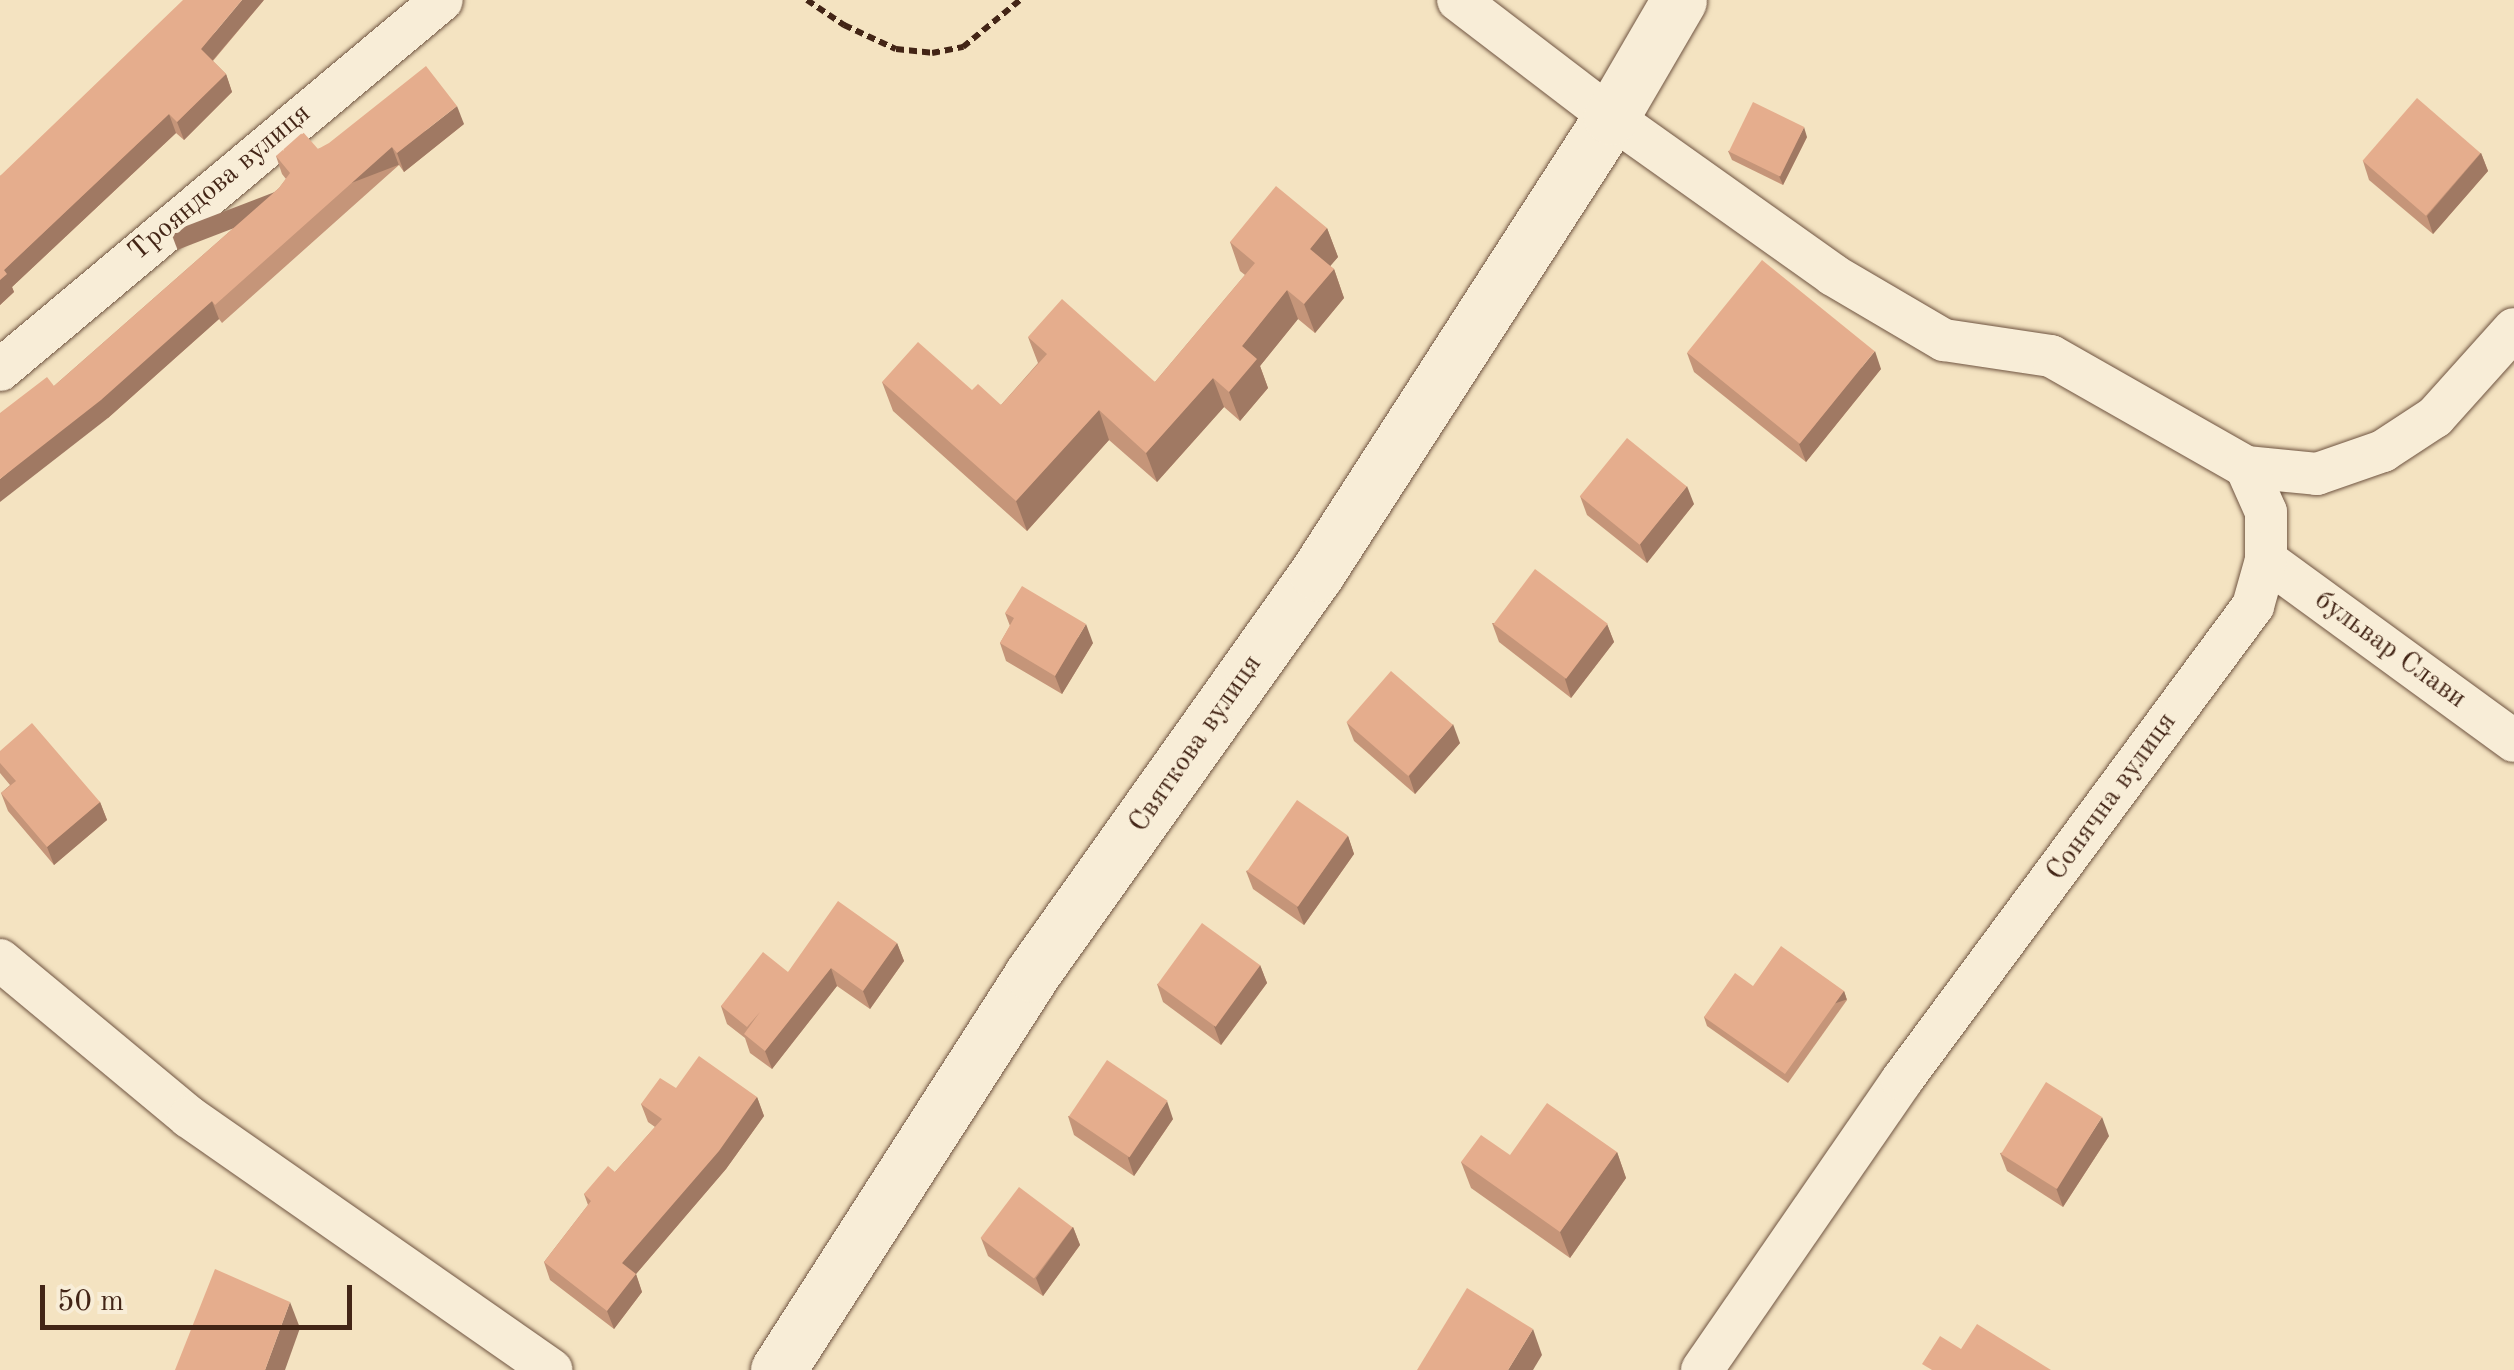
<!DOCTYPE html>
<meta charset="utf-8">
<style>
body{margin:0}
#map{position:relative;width:2514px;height:1370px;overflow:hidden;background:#f4e3c1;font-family:"Old Standard TT",serif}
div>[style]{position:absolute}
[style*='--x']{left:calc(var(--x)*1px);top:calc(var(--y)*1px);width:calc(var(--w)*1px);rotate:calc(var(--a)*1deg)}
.path>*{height:6px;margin-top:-3px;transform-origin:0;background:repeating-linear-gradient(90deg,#432516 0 8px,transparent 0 13px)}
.roads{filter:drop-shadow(0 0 2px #6f5441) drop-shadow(0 0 2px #6f5441)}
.street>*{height:42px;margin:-21px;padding:0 21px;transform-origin:21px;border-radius:21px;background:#f8edd7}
.secondary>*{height:55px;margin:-27.5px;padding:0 27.5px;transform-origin:27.5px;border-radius:27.5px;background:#f8edd7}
.wall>*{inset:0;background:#c59579}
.shaded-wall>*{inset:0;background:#a07963;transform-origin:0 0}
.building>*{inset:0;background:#e5ad8d;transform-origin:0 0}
span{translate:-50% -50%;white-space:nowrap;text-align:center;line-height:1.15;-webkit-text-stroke:8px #f8edd7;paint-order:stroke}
.street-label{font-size:28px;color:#432516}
.scale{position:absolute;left:40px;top:1285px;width:312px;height:45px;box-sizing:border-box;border:5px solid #432516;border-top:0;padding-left:12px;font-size:30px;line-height:35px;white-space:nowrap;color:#432516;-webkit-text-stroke:8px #f8edd7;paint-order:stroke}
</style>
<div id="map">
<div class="path">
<div style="--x:807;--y:0;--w:45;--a:34"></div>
<div style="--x:844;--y:25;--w:57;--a:24.8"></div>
<div style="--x:896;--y:49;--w:36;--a:6"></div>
<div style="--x:932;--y:53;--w:32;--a:-11"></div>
<div style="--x:963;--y:47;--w:74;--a:-39.5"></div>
</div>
<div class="roads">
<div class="street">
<div style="--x:1458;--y:0;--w:193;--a:37.4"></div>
<div style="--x:1611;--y:117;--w:272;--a:35.4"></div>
<div style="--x:1833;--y:275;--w:129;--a:30.4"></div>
<div style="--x:1944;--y:340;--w:108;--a:8.5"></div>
<div style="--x:2051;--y:356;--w:224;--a:29.6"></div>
<div style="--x:2246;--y:467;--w:71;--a:5.6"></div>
<div style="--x:2317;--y:474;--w:70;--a:-19.2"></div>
<div style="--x:2383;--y:451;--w:62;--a:-33.2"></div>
<div style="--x:2435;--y:417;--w:118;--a:-48.1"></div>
<div style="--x:0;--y:370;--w:576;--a:-39.93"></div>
<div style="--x:2266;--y:560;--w:307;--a:36.1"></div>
<div style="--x:0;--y:960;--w:246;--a:39.7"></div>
<div style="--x:189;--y:1117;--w:442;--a:34.9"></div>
<div style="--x:1702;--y:1370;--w:352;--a:-55.4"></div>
<div style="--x:1902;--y:1080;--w:590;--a:-53.48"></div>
<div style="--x:2253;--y:606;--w:48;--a:-74.2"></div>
<div style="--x:2266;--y:560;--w:48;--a:-90"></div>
<div style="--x:2266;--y:512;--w:49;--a:-114"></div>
</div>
<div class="secondary">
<div style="--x:778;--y:1370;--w:470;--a:-57.3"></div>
<div style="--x:1032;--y:974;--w:492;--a:-54.6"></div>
<div style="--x:1317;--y:573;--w:543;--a:-57.19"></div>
<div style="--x:1611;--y:117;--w:135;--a:-59.8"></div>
</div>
</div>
<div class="wall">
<div style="clip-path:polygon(264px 0,213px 61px,226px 74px,232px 92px,184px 140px,176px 133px,12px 287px,14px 292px,0 305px,0 176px)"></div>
<div style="clip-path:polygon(464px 124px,404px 172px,399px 165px,222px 323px,219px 319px,108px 418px,54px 386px,279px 188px,286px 179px,282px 174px,276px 156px)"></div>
<div style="clip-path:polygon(1807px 137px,1783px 185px,1732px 160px,1728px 151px)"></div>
<div style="clip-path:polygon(2481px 153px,2488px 171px,2433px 234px,2369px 180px,2363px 161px)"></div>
<div style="clip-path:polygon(1327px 228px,1338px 257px,1330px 266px,1334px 269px,1344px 298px,1315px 333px,1298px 319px,1260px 366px,1268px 388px,1240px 421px,1224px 407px,1157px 482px,1109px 440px,1027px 531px,893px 411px,882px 382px,972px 390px,1001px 405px,1038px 363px,1028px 337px,1155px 382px,1245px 275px,1240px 271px,1230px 242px)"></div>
<div style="clip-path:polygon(1687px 353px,1881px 369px,1806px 462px,1694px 372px)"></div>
<div style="clip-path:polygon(1580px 496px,1694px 504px,1647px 563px,1587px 515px)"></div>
<div style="clip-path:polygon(1005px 613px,1093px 643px,1062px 694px,1006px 661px,1000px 643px,1010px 626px)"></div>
<div style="clip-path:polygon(1492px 623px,1607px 624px,1614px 642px,1571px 698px,1499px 642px)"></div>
<div style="clip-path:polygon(1347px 723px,1460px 743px,1415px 794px,1354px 741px)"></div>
<div style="clip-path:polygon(0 751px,100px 802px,107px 820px,54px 865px,8px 811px,1px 793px,10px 785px,0 773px)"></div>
<div style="clip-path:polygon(1348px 836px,1354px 854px,1304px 925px,1253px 889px,1246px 871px)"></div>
<div style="clip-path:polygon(897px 943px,904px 961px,870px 1009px,837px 986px,772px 1069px,750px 1053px,745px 1038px,727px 1024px,721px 1006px,788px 972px)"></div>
<div style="clip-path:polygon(1260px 965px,1267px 983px,1221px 1045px,1163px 1002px,1157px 984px)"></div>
<div style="clip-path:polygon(1753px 986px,1844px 991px,1847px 1000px,1788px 1083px,1707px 1026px,1704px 1017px)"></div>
<div style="clip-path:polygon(676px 1088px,757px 1097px,764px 1116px,726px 1169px,636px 1274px,642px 1292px,614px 1329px,550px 1280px,544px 1262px,588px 1205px,584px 1194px,615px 1172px,655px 1127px,648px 1122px,641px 1104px)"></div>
<div style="clip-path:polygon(1068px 1116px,1173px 1119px,1134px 1176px,1074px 1135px)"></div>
<div style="clip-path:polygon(2109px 1136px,2063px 1207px,2007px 1171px,2000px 1153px)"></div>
<div style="clip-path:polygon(1617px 1152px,1626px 1178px,1570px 1258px,1471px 1188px,1461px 1162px,1510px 1155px)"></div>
<div style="clip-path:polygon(1073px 1227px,1080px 1245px,1043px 1296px,988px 1256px,981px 1238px)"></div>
</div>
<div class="shaded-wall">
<div style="clip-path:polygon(242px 0,264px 0,207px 67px,201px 49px)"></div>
<div style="clip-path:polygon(226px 74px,232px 92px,184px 140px,177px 122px)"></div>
<div style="clip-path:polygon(457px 106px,464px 124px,404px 172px,397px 153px)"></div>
<div style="clip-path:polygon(169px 114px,176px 133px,12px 287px,14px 292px,0 305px,0 280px,4px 270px)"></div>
<div style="clip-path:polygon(1804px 127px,1807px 137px,1783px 185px,1779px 176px)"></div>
<div style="left:392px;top:147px;width:19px;height:237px;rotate:69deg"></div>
<div style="clip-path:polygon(2481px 153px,2488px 171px,2433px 234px,2427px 216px)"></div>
<div style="clip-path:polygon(1327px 228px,1338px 257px,1320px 278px,1310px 249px)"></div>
<div style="clip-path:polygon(1334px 269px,1344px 298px,1315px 333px,1304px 304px)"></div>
<div style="clip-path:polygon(1287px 290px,1298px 319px,1260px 366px,1268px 388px,1240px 421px,1229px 392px,1242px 346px)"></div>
<div style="clip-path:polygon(212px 301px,219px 319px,108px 418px,0 502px,0 479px)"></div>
<div style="clip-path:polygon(1875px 351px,1881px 369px,1806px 462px,1799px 444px)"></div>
<div style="clip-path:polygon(1213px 378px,1224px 407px,1157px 482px,1146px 453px)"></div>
<div style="clip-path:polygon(1099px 410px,1109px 440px,1027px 531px,1016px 501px)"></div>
<div style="clip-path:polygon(1687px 486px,1694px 504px,1647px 563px,1640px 544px)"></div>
<div style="clip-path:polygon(1086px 624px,1093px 643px,1062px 694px,1055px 676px)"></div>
<div style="clip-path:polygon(1607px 624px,1614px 642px,1571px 698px,1565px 679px)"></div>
<div style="clip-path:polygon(1453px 724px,1460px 743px,1415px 794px,1409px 776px)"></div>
<div style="clip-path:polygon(100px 802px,107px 820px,54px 865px,47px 847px)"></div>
<div style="clip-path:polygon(1348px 836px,1354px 854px,1304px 925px,1297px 907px)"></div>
<div style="clip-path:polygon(897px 943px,904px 961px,870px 1009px,863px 991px)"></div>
<div style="clip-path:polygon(1260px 965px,1267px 983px,1221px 1045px,1214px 1026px)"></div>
<div style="clip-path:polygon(831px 968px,837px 986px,772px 1069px,765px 1051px)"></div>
<div style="left:1844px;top:991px;width:9px;height:102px;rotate:72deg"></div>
<div style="clip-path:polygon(757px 1097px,764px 1116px,726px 1169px,636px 1274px,642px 1292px,614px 1329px,607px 1311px,622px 1263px)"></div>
<div style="clip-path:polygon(1167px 1101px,1173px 1119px,1134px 1176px,1128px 1158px)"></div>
<div style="clip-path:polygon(2102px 1117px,2109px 1136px,2063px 1207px,2056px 1188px)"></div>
<div style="clip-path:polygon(1617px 1152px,1626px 1178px,1570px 1258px,1560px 1232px)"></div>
<div style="clip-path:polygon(1073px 1227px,1080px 1245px,1043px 1296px,1036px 1278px)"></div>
<div style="clip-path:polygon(290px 1302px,300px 1328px,285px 1370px,265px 1370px)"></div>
<div style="clip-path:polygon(1533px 1329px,1542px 1355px,1533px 1370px,1508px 1370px)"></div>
</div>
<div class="building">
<div style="clip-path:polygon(183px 0,242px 0,201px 49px,226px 74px,177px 122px,169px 114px,4px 270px,7px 274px,0 280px,0 176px)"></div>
<div style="clip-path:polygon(426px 66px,457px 106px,397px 153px,392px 147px,215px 305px,212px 301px,101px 400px,0 479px,0 413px,47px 377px,54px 386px,279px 188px,290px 173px,276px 156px,303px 132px,318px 149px,329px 143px)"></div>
<div style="left:2417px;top:98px;width:84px;height:83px;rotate:41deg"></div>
<div style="left:1753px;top:102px;width:57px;height:55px;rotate:26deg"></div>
<div style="clip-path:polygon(1276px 186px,1327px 228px,1310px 249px,1334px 269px,1304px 304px,1287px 290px,1242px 346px,1257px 359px,1229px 392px,1213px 378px,1146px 453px,1099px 410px,1016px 501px,882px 382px,918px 342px,972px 390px,978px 384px,1001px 405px,1047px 354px,1028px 337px,1062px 299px,1155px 382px,1255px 263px,1230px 242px)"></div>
<div style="left:1762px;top:260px;width:145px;height:119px;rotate:39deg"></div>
<div style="left:1627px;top:438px;width:77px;height:75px;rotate:39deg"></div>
<div style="left:1535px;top:569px;width:91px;height:69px;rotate:37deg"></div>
<div style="clip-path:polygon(1022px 586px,1086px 624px,1055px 676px,1000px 643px,1014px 618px,1005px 613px)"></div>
<div style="left:1391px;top:671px;width:82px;height:68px;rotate:41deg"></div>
<div style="clip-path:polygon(32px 723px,100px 802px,47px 847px,1px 793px,16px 781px,0 763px,0 751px)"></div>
<div style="left:1297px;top:800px;width:62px;height:87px;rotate:35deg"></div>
<div style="clip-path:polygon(838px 901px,897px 943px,863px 991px,831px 968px,765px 1051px,744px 1034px,760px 1012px,747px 1027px,721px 1006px,763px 952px,788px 972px)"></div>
<div style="left:1202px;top:923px;width:72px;height:76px;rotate:36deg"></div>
<div style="clip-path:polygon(1781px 946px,1844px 991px,1785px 1074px,1704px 1017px,1735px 973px,1753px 986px)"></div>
<div style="clip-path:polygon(699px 1056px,757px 1097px,719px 1151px,622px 1263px,636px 1274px,607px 1311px,544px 1262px,591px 1201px,584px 1194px,608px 1166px,615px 1172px,662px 1119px,641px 1104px,660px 1078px,676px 1088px)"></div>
<div style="left:1107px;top:1060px;width:73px;height:68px;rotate:34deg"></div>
<div style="left:2046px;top:1082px;width:66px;height:85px;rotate:32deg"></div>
<div style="clip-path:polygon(1547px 1103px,1617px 1152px,1560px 1232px,1461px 1162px,1481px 1135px,1510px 1155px)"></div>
<div style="left:1019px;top:1187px;width:67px;height:64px;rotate:37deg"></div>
<div style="clip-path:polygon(215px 1269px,290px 1302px,265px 1370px,175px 1370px)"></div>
<div style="clip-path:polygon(1467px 1288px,1533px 1329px,1508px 1370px,1417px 1370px)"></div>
<div style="clip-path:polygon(1977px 1324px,2051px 1370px,1932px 1370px,1922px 1364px,1940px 1336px,1961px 1349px)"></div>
</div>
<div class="street-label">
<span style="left:220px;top:183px;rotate:-40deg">Трояндова вулиця</span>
<span style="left:2390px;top:650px;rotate:36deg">бульвар Слави</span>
<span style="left:1196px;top:744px;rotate:-55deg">Святкова вулиця</span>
<span style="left:2112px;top:797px;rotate:-54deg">Сонячна вулиця</span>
</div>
<div class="scale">50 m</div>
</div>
